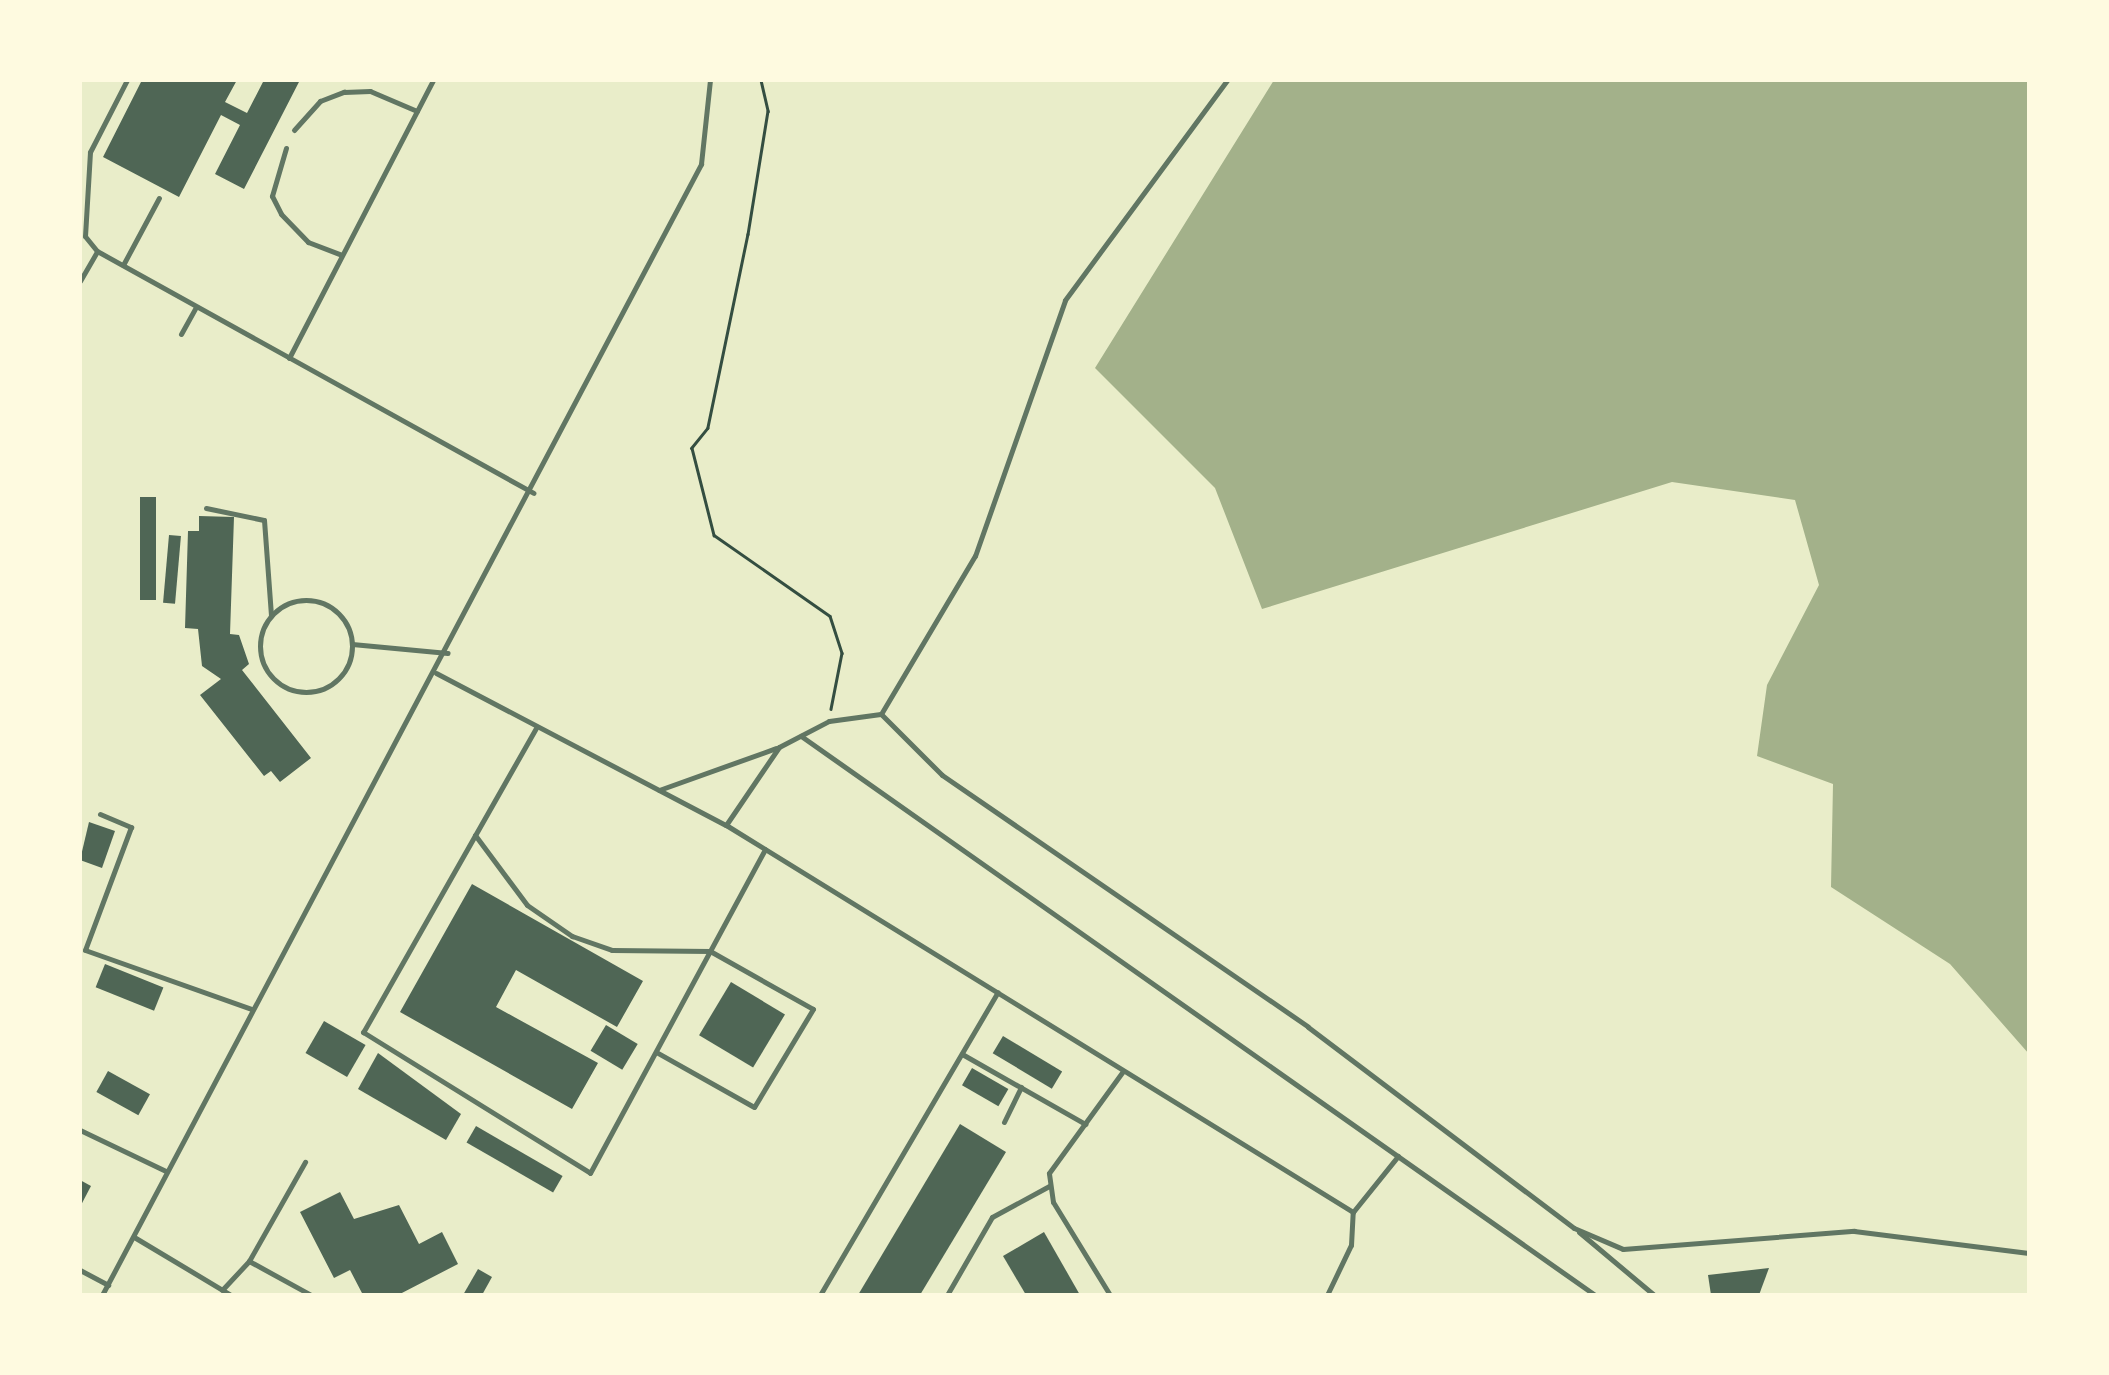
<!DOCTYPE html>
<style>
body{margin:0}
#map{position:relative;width:2109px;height:1375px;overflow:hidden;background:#e9edc9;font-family:Literata,serif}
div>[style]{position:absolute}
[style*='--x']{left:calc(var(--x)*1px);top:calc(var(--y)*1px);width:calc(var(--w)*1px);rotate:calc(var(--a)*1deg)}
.water>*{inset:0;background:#a3b18a}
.building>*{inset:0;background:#4f6655;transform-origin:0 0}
.path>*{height:2.5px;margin:-1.25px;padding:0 1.25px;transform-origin:1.25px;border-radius:1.25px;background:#344e41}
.service>*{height:5px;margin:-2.5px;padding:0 2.5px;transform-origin:2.5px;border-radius:2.5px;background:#617663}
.service>.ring{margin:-2.5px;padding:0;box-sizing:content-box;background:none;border:5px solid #617663;border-radius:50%}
span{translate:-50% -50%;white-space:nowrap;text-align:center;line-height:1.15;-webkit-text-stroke:8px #fefae0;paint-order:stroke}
.frame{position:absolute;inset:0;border:82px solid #fefae0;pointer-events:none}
</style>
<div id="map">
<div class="water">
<div style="clip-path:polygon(1274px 80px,2029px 80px,2029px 1054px,1950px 964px,1831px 887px,1833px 784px,1757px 756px,1767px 685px,1819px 585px,1795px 500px,1672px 482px,1262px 609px,1215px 488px,1095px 368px)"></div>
</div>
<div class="building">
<div style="clip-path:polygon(142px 80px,237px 80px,225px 102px,247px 113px,264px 80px,300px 80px,244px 189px,215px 174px,240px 125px,221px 115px,179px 197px,103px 157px)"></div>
<div style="left:140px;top:497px;width:16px;height:103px"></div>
<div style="clip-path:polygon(199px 516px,234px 517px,230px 634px,239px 635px,249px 664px,242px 670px,311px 758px,280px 782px,271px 771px,264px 776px,200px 695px,221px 679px,202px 666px,198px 629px,185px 628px,188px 531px,199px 531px)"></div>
<div style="left:169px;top:535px;width:12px;height:68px;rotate:5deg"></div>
<div style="clip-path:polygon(89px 822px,115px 831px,102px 868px,80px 860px)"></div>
<div style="clip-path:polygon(472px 884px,643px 981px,617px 1027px,516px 970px,496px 1007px,598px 1063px,572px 1109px,400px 1012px)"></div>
<div style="left:105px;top:964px;width:63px;height:25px;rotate:22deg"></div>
<div style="left:731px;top:982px;width:63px;height:62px;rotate:31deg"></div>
<div style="left:324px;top:1021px;width:48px;height:37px;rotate:30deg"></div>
<div style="left:606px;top:1025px;width:37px;height:30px;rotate:31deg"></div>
<div style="left:1003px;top:1036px;width:69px;height:20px;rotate:31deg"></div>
<div style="clip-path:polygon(378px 1053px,461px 1114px,446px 1140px,358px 1089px)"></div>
<div style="left:972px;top:1068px;width:42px;height:20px;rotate:30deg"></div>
<div style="left:108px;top:1071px;width:48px;height:24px;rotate:29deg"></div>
<div style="clip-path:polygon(960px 1124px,1006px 1152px,920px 1295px,858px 1295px)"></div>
<div style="left:476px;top:1126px;width:100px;height:19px;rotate:30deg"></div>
<div style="clip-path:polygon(80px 1180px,91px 1186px,80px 1207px)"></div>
<div style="clip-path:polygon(340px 1192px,354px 1219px,399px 1205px,419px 1244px,442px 1232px,458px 1264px,398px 1295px,363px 1295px,350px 1270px,334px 1278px,300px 1212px)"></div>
<div style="clip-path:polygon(1044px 1232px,1080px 1295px,1026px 1295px,1003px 1256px)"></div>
<div style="clip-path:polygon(1769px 1268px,1759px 1295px,1711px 1295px,1708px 1275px)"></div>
<div style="clip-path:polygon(478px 1269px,492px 1277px,482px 1295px,463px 1295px)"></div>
</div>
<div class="path">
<div style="--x:761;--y:80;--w:32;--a:77"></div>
<div style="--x:768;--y:111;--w:125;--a:99.2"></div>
<div style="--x:748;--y:234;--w:198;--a:101.7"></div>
<div style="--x:708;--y:428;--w:26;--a:129"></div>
<div style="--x:692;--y:448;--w:90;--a:75.8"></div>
<div style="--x:714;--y:535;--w:141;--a:34.9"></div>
<div style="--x:830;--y:616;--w:39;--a:72"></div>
<div style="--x:842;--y:653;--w:57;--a:101.1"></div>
</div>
<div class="service">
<div style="--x:294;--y:130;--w:39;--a:-48"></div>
<div style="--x:320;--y:101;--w:26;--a:-21"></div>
<div style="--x:344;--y:92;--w:26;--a:-2"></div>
<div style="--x:370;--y:91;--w:51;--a:23.1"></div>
<div style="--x:286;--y:148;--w:50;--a:106.3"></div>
<div style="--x:272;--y:196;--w:20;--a:63"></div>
<div style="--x:281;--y:214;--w:39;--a:46"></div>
<div style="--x:308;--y:242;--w:36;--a:21"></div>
<div style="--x:97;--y:251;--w:19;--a:-129"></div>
<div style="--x:85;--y:236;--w:84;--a:-86.6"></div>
<div style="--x:90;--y:152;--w:81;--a:-62.8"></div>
<div style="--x:123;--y:265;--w:76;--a:-61.8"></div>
<div style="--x:80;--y:281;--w:34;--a:-60"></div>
<div style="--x:97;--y:251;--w:499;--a:29"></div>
<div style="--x:181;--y:334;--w:31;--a:-61"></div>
<div style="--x:289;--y:358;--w:313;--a:-62.6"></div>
<div style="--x:206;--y:508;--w:59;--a:11.7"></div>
<div style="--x:264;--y:520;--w:96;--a:85.8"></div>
<div class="ring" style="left:260px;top:600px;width:87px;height:87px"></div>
<div style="--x:352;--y:644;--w:96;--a:5.4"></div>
<div style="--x:436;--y:673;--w:327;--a:27.7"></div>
<div style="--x:726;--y:825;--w:737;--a:31.68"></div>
<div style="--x:881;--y:714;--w:86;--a:45"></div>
<div style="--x:942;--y:775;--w:444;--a:34.5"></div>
<div style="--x:1308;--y:1027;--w:333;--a:37.1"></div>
<div style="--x:1574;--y:1228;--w:53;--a:23.2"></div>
<div style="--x:1623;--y:1249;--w:232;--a:-4.5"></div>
<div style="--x:1854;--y:1231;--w:176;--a:7.2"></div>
<div style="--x:536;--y:728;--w:350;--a:119.6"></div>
<div style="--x:363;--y:1032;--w:267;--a:31.8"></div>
<div style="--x:590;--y:1173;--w:368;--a:-61.6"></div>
<div style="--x:801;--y:736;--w:971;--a:35.15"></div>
<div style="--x:659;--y:790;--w:124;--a:-19.7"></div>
<div style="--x:100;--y:814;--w:34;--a:23"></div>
<div style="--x:131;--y:827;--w:131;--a:110.5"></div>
<div style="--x:85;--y:950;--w:177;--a:19.5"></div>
<div style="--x:726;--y:825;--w:94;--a:-55.8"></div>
<div style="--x:779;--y:747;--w:56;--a:-27.5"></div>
<div style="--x:829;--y:721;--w:52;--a:-7.7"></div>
<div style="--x:881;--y:714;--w:184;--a:-59.3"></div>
<div style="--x:975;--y:556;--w:271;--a:-70.6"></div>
<div style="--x:1065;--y:300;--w:273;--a:-53.6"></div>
<div style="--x:475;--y:835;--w:87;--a:53.4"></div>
<div style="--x:527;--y:905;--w:55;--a:34.6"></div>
<div style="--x:572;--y:936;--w:42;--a:19.3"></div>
<div style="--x:612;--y:950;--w:98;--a:0.6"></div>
<div style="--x:710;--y:951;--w:118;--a:29.4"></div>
<div style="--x:813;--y:1009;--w:114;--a:121"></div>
<div style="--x:754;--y:1107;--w:112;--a:-150.7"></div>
<div style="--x:962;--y:1054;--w:142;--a:29.6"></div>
<div style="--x:1004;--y:1122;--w:39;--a:-64"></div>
<div style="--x:80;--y:1130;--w:95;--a:25.5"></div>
<div style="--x:1579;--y:1232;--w:98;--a:40"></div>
<div style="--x:134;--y:1237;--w:113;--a:30.9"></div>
<div style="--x:249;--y:1261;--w:114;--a:-60.5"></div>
<div style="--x:80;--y:1270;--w:32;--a:28"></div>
<div style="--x:222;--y:1290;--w:40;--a:-47"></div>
<div style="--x:249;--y:1261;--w:71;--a:28.7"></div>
<div style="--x:102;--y:1295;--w:1280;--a:-62.09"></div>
<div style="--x:701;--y:164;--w:84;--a:-83.9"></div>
<div style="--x:820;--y:1295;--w:351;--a:-59.6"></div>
<div style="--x:947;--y:1295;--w:90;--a:-60"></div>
<div style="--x:992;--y:1217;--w:65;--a:-28.5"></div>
<div style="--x:1110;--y:1295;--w:109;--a:-121.5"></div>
<div style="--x:1053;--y:1202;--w:29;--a:-98"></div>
<div style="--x:1049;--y:1173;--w:126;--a:-54"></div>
<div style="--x:1327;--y:1295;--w:55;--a:-64.4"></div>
<div style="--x:1351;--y:1245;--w:33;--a:-87"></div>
<div style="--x:1353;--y:1212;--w:72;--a:-51.2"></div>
</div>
<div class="frame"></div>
</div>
